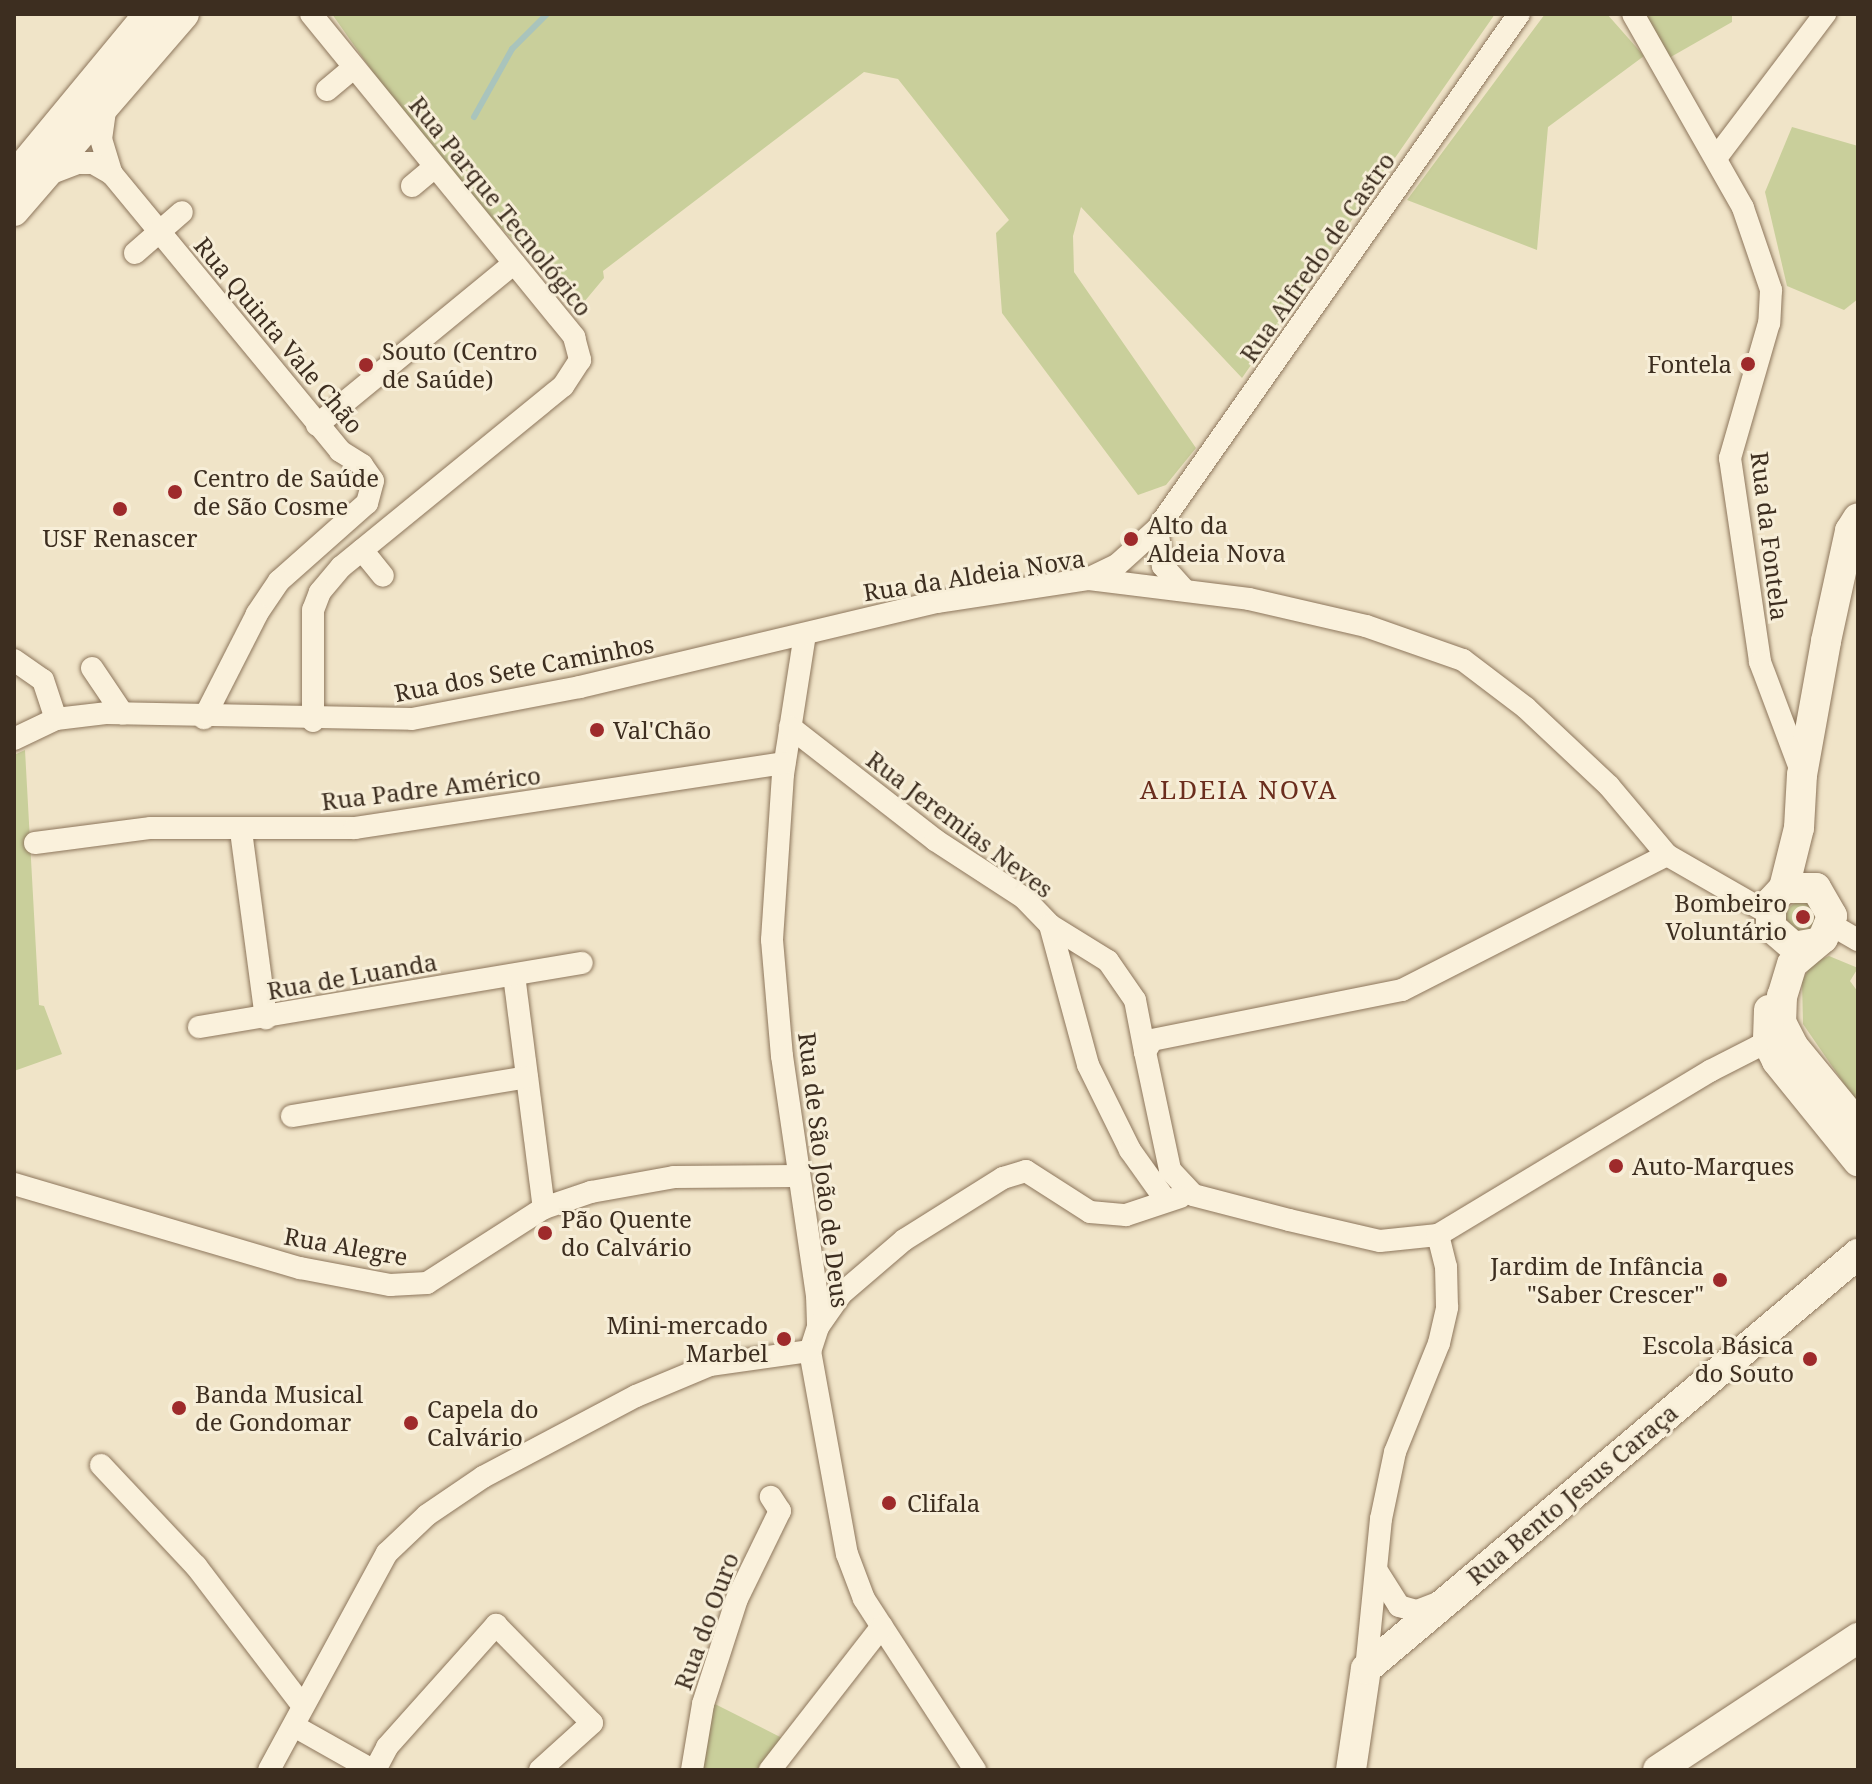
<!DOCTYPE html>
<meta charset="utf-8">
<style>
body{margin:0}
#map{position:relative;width:1872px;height:1784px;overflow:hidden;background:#f0e4c8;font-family:"Noto Serif",serif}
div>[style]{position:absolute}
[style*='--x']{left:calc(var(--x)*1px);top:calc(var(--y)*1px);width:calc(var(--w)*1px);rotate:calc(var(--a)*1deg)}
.green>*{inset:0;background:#c9cf9b}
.round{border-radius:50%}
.stream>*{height:6px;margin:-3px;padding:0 3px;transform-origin:3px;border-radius:3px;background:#a9c4bc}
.roads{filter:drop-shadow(0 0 2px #8d765c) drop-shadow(0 0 2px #8d765c)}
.street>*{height:22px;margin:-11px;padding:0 11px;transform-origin:11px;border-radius:11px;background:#faf1dc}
.secondary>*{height:30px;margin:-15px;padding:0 15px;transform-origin:15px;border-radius:15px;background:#faf1dc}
.dots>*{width:22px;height:22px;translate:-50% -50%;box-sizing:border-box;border:4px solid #f7eed8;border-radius:50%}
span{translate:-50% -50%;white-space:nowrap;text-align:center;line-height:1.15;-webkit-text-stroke:6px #f7eed8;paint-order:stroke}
.street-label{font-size:24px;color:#3d2e20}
.poi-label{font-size:24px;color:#3d2e20}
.left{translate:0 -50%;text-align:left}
.right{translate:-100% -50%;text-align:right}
.neighbourhood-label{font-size:26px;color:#6b2e1e;letter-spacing:2px}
.frame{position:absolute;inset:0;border:16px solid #3d2e20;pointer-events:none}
</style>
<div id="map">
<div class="green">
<div style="clip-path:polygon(332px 14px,1495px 14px,1242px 378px,1081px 207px,1073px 236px,1074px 272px,1196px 448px,1166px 485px,1138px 495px,1002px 313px,996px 233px,1009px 220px,898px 79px,864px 72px,603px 271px,604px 278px,579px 308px,431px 155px)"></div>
<div style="clip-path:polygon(1545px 14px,1607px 14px,1644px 56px,1548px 127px,1537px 250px,1407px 200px)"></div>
<div style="clip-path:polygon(1646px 14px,1732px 14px,1732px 22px,1669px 58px)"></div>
<div style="clip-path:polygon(1792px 127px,1858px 146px,1858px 299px,1844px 310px,1787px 286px,1765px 192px)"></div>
<div style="clip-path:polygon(25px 750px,39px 1005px,44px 1006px,62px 1054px,14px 1071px,14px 755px)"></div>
<div class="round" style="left:1786px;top:902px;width:30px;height:30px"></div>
<div style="clip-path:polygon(1829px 956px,1858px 968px,1850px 981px,1858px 992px,1858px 1104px,1803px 1024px,1802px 981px,1812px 963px)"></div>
<div style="clip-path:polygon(713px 1703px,784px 1739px,756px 1770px,698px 1770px)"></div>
</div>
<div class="stream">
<div style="--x:474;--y:117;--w:78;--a:-60.8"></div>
<div style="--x:512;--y:49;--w:49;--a:-45"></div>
</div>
<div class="roads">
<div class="street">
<div style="--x:311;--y:14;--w:417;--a:50.8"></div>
<div style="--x:574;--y:337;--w:24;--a:75"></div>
<div style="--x:580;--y:360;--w:31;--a:123"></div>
<div style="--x:563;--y:386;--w:286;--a:140.8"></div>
<div style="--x:341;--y:567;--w:33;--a:130"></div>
<div style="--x:320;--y:592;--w:19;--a:111"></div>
<div style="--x:313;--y:610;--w:111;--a:90"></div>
<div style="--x:1633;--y:14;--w:223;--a:60.4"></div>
<div style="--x:1743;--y:208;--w:87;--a:71.1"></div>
<div style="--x:1771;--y:290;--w:33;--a:93"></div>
<div style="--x:1769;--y:323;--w:141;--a:106.1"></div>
<div style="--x:1730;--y:458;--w:206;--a:81.6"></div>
<div style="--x:1760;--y:662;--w:120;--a:69.4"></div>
<div style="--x:327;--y:90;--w:35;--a:-40"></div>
<div style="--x:105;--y:111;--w:28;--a:98"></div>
<div style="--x:101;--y:139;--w:37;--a:73"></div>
<div style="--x:112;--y:174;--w:359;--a:50.5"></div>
<div style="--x:340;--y:451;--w:26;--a:32"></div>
<div style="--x:362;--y:465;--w:19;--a:55"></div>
<div style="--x:373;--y:481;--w:23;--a:105"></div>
<div style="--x:367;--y:503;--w:118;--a:138.4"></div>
<div style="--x:279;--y:581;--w:40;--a:124"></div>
<div style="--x:257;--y:614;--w:117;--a:117"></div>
<div style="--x:1716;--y:158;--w:181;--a:-52.9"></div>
<div style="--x:49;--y:174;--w:30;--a:-21"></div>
<div style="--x:77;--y:163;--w:16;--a:0"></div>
<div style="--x:93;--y:163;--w:22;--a:30"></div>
<div style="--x:412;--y:186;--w:30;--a:-40"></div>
<div style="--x:135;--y:253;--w:62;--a:-41.1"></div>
<div style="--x:317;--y:425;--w:255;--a:-39.4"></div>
<div style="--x:1157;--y:529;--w:37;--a:81"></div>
<div style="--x:1163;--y:566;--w:31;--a:48"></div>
<div style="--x:362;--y:550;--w:33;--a:51"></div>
<div style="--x:1090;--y:578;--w:30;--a:-26"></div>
<div style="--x:1117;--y:565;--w:54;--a:-42"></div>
<div style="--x:1157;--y:529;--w:629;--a:-54.9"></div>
<div style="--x:805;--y:634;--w:142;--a:98.9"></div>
<div style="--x:783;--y:774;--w:166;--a:93.8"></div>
<div style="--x:772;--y:940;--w:116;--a:85.1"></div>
<div style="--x:782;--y:1056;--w:242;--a:81.7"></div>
<div style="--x:817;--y:1295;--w:32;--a:88"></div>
<div style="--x:818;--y:1327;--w:25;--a:108"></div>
<div style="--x:810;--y:1351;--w:206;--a:79.7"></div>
<div style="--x:847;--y:1554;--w:48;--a:69.3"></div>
<div style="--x:864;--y:1599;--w:204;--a:57"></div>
<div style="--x:14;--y:660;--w:35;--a:35"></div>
<div style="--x:43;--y:680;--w:41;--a:71.6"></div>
<div style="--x:92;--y:668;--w:55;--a:56"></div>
<div style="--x:790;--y:727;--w:184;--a:37.9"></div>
<div style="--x:935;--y:840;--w:106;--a:33.1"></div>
<div style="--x:1024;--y:898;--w:37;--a:46"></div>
<div style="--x:1050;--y:925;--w:145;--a:74.8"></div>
<div style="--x:1088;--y:1065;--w:95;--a:63.7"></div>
<div style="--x:1130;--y:1150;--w:60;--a:54.5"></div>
<div style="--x:14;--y:739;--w:47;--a:-25.5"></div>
<div style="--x:56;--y:719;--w:50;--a:-6.8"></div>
<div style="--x:106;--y:713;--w:306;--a:1.1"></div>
<div style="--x:412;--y:719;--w:171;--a:-10.8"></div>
<div style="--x:580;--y:687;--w:368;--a:-13.4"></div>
<div style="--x:938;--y:602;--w:153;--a:-8.7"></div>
<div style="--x:1089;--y:579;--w:161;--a:7.1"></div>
<div style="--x:1249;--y:599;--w:120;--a:13"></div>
<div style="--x:1366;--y:626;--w:103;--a:19.3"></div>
<div style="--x:1463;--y:660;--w:79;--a:37.3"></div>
<div style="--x:1526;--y:708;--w:114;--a:43.2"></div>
<div style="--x:1609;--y:786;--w:90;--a:50"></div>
<div style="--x:1667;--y:855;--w:116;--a:29.9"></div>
<div style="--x:241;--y:831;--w:189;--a:82.4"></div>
<div style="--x:35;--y:843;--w:117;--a:-7.4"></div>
<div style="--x:151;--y:828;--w:204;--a:0"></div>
<div style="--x:355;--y:828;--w:434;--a:-8.6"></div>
<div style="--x:1667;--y:855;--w:297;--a:153"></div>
<div style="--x:1402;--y:990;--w:255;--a:168.7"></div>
<div style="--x:1152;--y:1040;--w:14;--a:120"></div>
<div style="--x:1145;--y:1052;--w:121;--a:78"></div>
<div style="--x:1170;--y:1170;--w:34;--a:47"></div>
<div style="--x:1193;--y:1195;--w:99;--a:14.6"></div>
<div style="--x:1289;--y:1220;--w:93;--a:13"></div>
<div style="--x:1380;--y:1241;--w:58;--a:-5.9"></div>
<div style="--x:1438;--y:1235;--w:318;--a:-31.1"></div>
<div style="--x:1710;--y:1071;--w:55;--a:-27"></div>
<div style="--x:1759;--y:1046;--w:22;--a:-8"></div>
<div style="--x:1830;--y:924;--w:32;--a:30"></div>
<div style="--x:1050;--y:925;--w:68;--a:31.8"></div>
<div style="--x:1108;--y:961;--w:47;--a:55.3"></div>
<div style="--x:1135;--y:1000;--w:53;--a:79.1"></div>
<div style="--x:514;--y:975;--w:235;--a:82.7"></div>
<div style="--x:199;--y:1027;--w:388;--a:-9.5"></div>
<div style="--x:292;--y:1116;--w:238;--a:-9.4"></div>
<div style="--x:14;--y:1184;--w:298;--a:16.4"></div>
<div style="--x:300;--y:1268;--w:92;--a:10.7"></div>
<div style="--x:390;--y:1285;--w:37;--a:-3"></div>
<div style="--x:427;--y:1283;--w:139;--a:-32.7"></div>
<div style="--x:544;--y:1208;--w:50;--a:-18.8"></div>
<div style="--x:591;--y:1192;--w:84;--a:-10.2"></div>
<div style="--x:674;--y:1177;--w:124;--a:-0.5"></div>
<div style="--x:818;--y:1327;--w:40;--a:-55.1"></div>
<div style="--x:841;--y:1294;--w:83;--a:-40.6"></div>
<div style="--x:904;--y:1240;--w:117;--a:-32.1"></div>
<div style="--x:1003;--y:1178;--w:24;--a:-17"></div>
<div style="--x:1026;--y:1171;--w:76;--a:32.6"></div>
<div style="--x:1090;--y:1212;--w:36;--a:5"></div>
<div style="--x:1126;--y:1215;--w:57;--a:-18.4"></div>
<div style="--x:101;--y:1465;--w:139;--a:46.8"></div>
<div style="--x:196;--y:1566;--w:175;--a:52.7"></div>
<div style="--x:1377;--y:1571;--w:41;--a:57.8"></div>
<div style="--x:1399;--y:1606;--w:19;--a:16"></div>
<div style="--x:1417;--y:1611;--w:25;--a:-21"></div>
<div style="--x:1366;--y:1669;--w:151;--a:-84.3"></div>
<div style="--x:1381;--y:1519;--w:68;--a:-78.2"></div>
<div style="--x:1395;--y:1452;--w:118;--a:-68"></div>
<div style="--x:1439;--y:1343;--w:37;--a:-77"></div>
<div style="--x:1447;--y:1307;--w:40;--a:-91.4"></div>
<div style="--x:1446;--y:1267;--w:33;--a:-104"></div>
<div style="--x:294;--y:1726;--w:90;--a:29.4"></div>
<div style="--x:269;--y:1770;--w:247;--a:-61.5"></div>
<div style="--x:387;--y:1553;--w:55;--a:-43.5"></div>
<div style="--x:427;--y:1515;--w:68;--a:-34.2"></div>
<div style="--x:483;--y:1477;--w:173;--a:-27.9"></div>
<div style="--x:636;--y:1396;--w:80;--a:-22.7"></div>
<div style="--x:710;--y:1365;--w:101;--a:-8"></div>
<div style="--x:375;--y:1770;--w:26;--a:-62"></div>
<div style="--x:387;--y:1747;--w:164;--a:-48.2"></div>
<div style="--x:496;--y:1625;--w:137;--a:45.6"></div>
<div style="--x:592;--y:1723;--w:70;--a:137.9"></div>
<div style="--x:692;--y:1770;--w:67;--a:-80.5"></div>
<div style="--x:703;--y:1704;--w:110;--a:-72.1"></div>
<div style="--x:737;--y:1599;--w:98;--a:-64"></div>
<div style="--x:780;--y:1511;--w:17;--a:-123"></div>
<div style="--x:770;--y:1770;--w:182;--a:-52.1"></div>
</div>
<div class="secondary">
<div style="--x:14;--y:177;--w:212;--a:-50.4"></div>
<div style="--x:14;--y:211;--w:260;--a:-49.2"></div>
<div style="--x:1784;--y:888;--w:62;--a:-76"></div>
<div style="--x:1799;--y:828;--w:53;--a:-86.8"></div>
<div style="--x:1802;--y:775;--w:136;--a:-79.8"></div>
<div style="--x:1826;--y:641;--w:113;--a:-77.7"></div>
<div style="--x:1850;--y:531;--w:15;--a:-58"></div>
<div style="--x:1816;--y:943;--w:22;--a:170"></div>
<div style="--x:1794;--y:947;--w:30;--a:-139"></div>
<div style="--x:1771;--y:927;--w:25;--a:-90"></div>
<div style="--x:1771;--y:902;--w:19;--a:-47"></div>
<div style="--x:1784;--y:888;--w:32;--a:0"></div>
<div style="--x:1816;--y:888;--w:32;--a:60"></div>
<div style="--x:1832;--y:916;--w:24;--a:112"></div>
<div style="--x:1823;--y:938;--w:40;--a:140"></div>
<div style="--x:1792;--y:964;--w:34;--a:107"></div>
<div style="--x:1782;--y:996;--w:26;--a:92"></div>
<div style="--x:1781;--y:1022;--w:27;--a:63"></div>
<div style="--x:1793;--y:1046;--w:102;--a:50.6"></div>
<div style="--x:1769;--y:1010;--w:33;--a:92"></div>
<div style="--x:1768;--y:1043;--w:20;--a:63"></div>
<div style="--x:1777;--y:1061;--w:129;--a:51"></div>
<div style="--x:1351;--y:1770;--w:102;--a:-81.6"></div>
<div style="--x:1366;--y:1669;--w:644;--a:-40.15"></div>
<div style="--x:1658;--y:1770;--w:240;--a:-33.4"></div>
</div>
</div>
<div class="dots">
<div style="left:1748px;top:364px;background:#9e2a2b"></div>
<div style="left:366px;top:365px;background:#9e2a2b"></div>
<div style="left:175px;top:492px;background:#9e2a2b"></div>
<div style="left:120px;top:509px;background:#9e2a2b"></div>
<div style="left:1131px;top:539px;background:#9e2a2b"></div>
<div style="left:597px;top:730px;background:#9e2a2b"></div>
<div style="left:1803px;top:917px;background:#9e2a2b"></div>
<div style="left:1616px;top:1166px;background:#9e2a2b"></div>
<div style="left:545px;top:1233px;background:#9e2a2b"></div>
<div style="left:1720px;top:1280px;background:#9e2a2b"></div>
<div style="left:784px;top:1339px;background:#9e2a2b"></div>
<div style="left:1810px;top:1359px;background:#9e2a2b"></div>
<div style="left:179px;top:1408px;background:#9e2a2b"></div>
<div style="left:411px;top:1423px;background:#9e2a2b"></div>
<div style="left:889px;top:1503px;background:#9e2a2b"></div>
</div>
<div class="street-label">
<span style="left:501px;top:206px;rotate:51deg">Rua Parque Tecnológico</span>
<span style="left:1317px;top:257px;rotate:-55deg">Rua Alfredo de Castro</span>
<span style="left:279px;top:335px;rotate:50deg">Rua Quinta Vale Chão</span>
<span style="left:1770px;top:536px;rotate:83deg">Rua da Fontela</span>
<span style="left:974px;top:575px;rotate:-9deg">Rua da Aldeia Nova</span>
<span style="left:524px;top:668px;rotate:-11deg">Rua dos Sete Caminhos</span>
<span style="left:431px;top:788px;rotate:-7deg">Rua Padre Américo</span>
<span style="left:960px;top:824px;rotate:37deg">Rua Jeremias Neves</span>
<span style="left:352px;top:976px;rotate:-10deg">Rua de Luanda</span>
<span style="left:824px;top:1170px;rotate:83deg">Rua de São João de Deus</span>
<span style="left:346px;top:1246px;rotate:10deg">Rua Alegre</span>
<span style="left:1572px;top:1494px;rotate:-40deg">Rua Bento Jesus Caraça</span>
<span style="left:706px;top:1621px;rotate:-70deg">Rua do Ouro</span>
</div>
<div class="poi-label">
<span class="left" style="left:382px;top:365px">Souto (Centro<br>de Saúde)</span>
<span class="right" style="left:1732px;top:364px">Fontela</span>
<span class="left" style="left:193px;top:492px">Centro de Saúde<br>de São Cosme</span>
<span class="left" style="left:1147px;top:539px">Alto da<br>Aldeia Nova</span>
<span style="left:120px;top:538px">USF Renascer</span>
<span class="left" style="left:613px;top:730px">Val'Chão</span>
<span class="right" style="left:1787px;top:917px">Bombeiro<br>Voluntário</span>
<span class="left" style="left:1632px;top:1166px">Auto-Marques</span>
<span class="left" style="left:561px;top:1233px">Pão Quente<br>do Calvário</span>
<span class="right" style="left:1704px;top:1280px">Jardim de Infância<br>"Saber Crescer"</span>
<span class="right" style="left:768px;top:1339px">Mini-mercado<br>Marbel</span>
<span class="right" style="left:1794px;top:1359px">Escola Básica<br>do Souto</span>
<span class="left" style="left:195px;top:1408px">Banda Musical<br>de Gondomar</span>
<span class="left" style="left:427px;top:1423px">Capela do<br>Calvário</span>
<span class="left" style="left:907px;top:1503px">Clifala</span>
</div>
<div class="neighbourhood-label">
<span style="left:1239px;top:790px">ALDEIA NOVA</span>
</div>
<div class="frame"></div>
</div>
